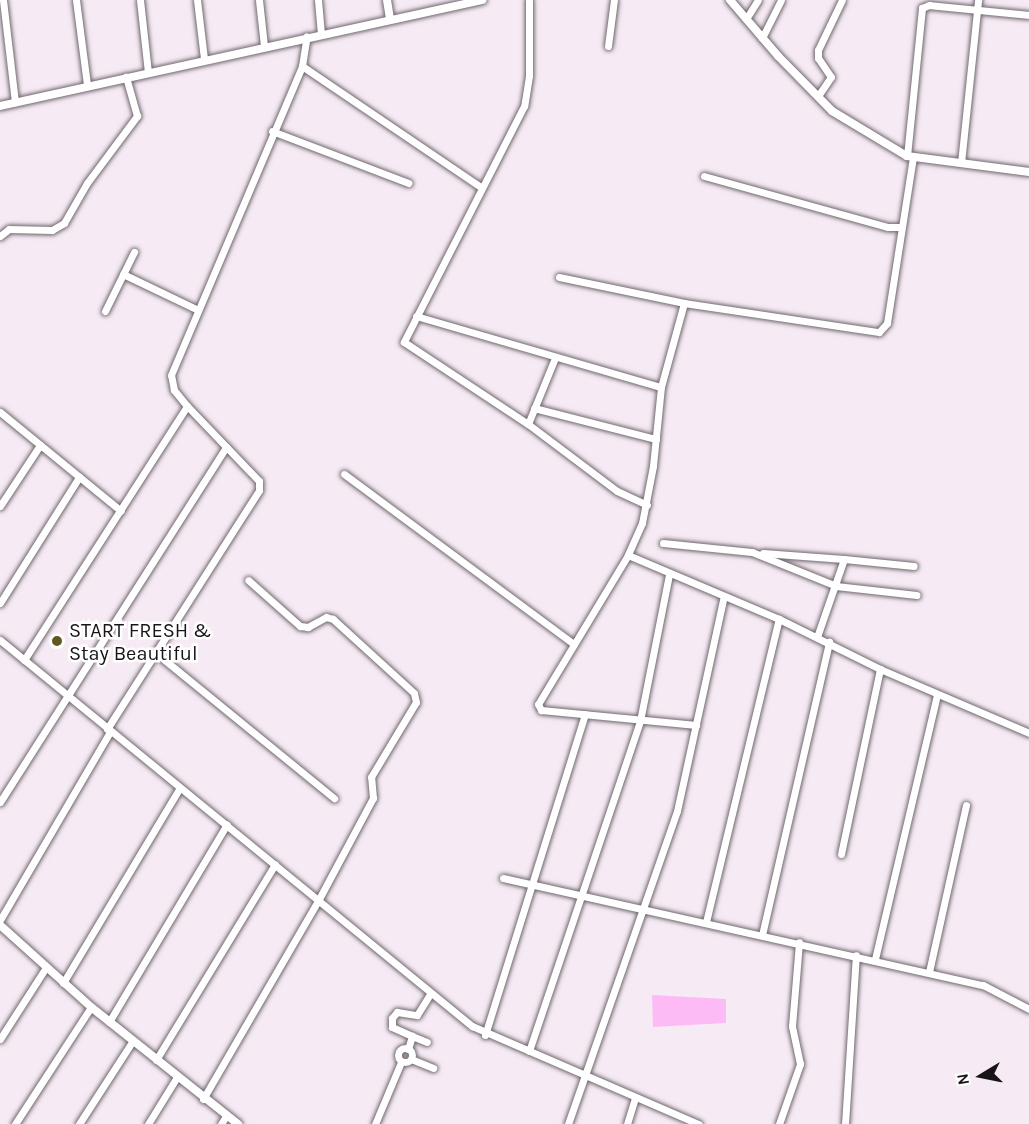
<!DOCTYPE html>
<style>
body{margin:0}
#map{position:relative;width:1029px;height:1124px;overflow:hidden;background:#f6ebf4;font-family:Karla,sans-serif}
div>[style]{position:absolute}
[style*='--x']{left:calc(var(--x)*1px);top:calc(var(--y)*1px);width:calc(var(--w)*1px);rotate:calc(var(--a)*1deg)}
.water>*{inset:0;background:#fdbbf6}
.roads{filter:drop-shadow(0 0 2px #70676f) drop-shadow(0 0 2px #70676f)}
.minor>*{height:7px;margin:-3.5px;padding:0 3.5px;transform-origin:3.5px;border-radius:3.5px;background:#fff}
.minor>.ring{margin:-3.5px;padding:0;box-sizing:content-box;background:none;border:7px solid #fff;border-radius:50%}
.tertiary>*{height:8px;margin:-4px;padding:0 4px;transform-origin:4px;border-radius:4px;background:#fff}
.dots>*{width:16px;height:16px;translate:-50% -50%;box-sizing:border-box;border:3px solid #fff;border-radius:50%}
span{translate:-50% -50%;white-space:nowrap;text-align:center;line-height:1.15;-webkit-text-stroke:5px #fff;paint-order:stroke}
.poi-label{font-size:20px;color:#181518}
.left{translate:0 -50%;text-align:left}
.north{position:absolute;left:951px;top:1046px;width:60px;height:60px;-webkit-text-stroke:4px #fff;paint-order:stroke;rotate:260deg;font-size:16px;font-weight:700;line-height:24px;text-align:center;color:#181518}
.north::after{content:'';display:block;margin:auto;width:21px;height:27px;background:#181518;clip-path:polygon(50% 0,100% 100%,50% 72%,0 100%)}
</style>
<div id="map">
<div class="water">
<div style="clip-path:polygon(652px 995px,726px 999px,726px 1023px,653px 1027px)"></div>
</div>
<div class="roads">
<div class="minor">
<div style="--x:3;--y:0;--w:103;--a:83.3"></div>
<div style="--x:76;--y:0;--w:86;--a:82.6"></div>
<div style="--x:140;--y:0;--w:72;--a:83.7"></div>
<div style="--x:197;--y:0;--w:59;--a:83.2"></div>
<div style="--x:259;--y:0;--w:46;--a:83.8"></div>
<div style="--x:318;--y:0;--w:33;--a:85"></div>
<div style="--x:529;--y:0;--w:76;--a:90"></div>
<div style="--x:529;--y:76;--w:30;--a:99"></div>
<div style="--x:524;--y:106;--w:265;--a:117"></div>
<div style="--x:404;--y:342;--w:149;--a:33.5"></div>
<div style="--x:528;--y:424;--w:111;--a:37"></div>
<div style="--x:617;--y:491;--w:33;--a:25"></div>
<div style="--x:746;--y:19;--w:22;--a:-58"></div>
<div style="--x:762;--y:38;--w:42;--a:-63.4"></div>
<div style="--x:608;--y:46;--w:46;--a:-82.6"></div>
<div style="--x:302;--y:66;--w:216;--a:34.1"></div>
<div style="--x:818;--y:96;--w:23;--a:-56"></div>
<div style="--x:831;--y:77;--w:23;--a:-124"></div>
<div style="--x:818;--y:58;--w:8;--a:-90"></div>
<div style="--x:818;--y:50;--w:55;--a:-64.4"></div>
<div style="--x:272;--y:131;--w:146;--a:20.9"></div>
<div style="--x:907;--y:156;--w:149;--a:-84.2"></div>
<div style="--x:922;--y:8;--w:8;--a:-23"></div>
<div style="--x:929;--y:5;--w:100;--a:5.7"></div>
<div style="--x:961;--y:163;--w:164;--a:-84"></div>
<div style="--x:704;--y:176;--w:191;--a:15.5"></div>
<div style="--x:888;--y:227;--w:13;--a:0"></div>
<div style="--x:0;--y:236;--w:11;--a:-38"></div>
<div style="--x:9;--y:229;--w:43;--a:1.3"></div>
<div style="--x:52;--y:230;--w:14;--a:-30"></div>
<div style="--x:64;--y:223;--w:46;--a:-60.1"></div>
<div style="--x:87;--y:183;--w:84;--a:-53.3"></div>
<div style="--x:137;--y:116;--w:41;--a:-105.8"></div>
<div style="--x:123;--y:274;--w:83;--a:25.6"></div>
<div style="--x:559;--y:277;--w:128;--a:11.7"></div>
<div style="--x:684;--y:303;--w:197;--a:8.5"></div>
<div style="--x:879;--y:332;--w:12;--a:-48"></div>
<div style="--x:887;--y:323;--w:168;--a:-81.1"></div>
<div style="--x:684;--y:303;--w:87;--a:105.3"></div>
<div style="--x:661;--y:387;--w:79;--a:95.8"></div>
<div style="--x:653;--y:466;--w:58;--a:100.9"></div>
<div style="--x:642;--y:523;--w:35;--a:114"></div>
<div style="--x:628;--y:555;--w:174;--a:121.1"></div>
<div style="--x:538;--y:704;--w:7;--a:63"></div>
<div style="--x:541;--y:710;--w:156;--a:5.5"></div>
<div style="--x:105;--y:311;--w:66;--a:-63.8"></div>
<div style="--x:416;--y:316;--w:255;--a:16.2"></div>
<div style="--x:534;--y:408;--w:126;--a:14.3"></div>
<div style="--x:0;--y:412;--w:156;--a:39.3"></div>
<div style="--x:528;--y:424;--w:71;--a:-67.8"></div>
<div style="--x:344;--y:474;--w:286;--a:36.5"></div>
<div style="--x:0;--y:506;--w:73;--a:-56.7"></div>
<div style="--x:663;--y:543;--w:89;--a:5.8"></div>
<div style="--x:752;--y:552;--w:91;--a:22"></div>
<div style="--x:836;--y:586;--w:81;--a:6.4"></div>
<div style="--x:763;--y:553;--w:81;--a:4.2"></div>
<div style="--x:844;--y:559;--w:83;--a:109.1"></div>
<div style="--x:628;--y:555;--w:164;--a:23"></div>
<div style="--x:779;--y:619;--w:113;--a:26.3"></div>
<div style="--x:880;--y:669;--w:162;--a:23.2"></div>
<div style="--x:844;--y:559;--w:70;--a:5.7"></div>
<div style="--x:0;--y:603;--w:149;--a:-57.9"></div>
<div style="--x:0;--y:640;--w:610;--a:39.28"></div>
<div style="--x:472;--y:1026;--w:247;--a:23.4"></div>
<div style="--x:156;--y:653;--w:230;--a:39.2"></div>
<div style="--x:24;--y:660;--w:302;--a:-57.3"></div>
<div style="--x:107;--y:729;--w:283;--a:-57.5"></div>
<div style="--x:259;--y:490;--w:9;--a:-90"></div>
<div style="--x:259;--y:481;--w:104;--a:-133.8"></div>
<div style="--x:187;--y:406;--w:21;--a:-129"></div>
<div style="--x:174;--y:390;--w:15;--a:-101"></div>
<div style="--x:171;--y:375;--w:336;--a:-67"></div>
<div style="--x:302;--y:66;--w:30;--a:-81"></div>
<div style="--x:0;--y:802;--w:421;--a:-57.5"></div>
<div style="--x:841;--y:854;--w:189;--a:-78.1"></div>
<div style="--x:503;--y:878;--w:492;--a:12.6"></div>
<div style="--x:983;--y:985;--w:52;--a:27.6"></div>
<div style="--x:0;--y:920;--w:218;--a:-59.7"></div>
<div style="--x:706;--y:922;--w:312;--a:-76.5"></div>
<div style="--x:762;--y:935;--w:301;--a:-77.1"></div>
<div style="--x:875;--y:959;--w:272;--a:-76.8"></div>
<div style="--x:929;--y:972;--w:171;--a:-77.5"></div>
<div style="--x:63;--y:983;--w:226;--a:-59.1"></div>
<div style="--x:109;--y:1022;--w:230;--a:-59.2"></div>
<div style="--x:485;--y:1035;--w:336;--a:-72.7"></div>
<div style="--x:412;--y:1036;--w:16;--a:22"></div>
<div style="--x:0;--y:1039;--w:83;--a:-57.3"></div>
<div class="ring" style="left:398px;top:1048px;width:7px;height:7px"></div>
<div style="--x:408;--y:1049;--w:14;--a:-73"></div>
<div style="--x:412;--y:1036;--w:22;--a:-156"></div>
<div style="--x:392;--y:1027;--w:9;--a:-90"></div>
<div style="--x:392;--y:1018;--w:8;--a:-50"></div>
<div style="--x:397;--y:1012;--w:20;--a:9"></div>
<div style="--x:417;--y:1015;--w:26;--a:-58"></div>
<div style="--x:529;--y:1051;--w:348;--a:-71.4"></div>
<div style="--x:640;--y:721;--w:150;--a:-78.8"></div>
<div style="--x:411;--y:1059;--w:24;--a:22"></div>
<div style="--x:156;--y:1060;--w:229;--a:-58.7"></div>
<div style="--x:203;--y:1099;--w:231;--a:-59.9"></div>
<div style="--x:319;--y:899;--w:115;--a:-61.9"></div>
<div style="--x:373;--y:798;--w:21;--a:-95"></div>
<div style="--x:371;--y:777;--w:87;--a:-59"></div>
<div style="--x:416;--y:702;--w:9;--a:-103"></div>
<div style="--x:414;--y:693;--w:110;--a:-137.6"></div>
<div style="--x:333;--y:619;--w:7;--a:-164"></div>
<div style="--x:326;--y:617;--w:21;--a:151"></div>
<div style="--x:308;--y:627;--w:8;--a:-173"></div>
<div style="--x:300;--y:626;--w:69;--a:-138.5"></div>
<div style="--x:15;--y:1124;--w:140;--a:-57"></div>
<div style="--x:79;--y:1124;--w:98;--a:-57.1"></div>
<div style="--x:148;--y:1124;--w:55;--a:-58.3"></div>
<div style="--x:221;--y:1124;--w:9;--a:-58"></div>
<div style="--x:375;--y:1124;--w:67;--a:-67.2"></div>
<div style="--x:568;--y:1124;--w:331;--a:-70.8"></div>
<div style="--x:677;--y:811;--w:220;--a:-77.7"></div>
<div style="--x:627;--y:1124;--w:27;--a:-73"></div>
<div style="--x:779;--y:1124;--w:64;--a:-70.7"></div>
<div style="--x:800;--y:1064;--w:39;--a:-102"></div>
<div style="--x:792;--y:1026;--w:84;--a:-85.2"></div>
<div style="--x:845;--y:1124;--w:169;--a:-86.3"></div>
</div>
<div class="tertiary">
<div style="--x:387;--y:0;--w:19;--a:81"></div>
<div style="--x:730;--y:0;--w:74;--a:49.4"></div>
<div style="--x:778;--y:56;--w:77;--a:45.5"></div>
<div style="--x:832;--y:111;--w:87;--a:31"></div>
<div style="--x:907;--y:156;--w:123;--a:7.5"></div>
<div style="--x:0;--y:106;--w:494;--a:-12.4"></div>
<div style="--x:0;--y:925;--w:122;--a:42"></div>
<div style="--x:91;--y:1007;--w:188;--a:38.5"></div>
</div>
</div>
<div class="dots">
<div style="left:57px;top:641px;background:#625623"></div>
</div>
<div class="poi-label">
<span class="left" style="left:69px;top:642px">START FRESH &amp;<br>Stay Beautiful</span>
</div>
<div class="north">N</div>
</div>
